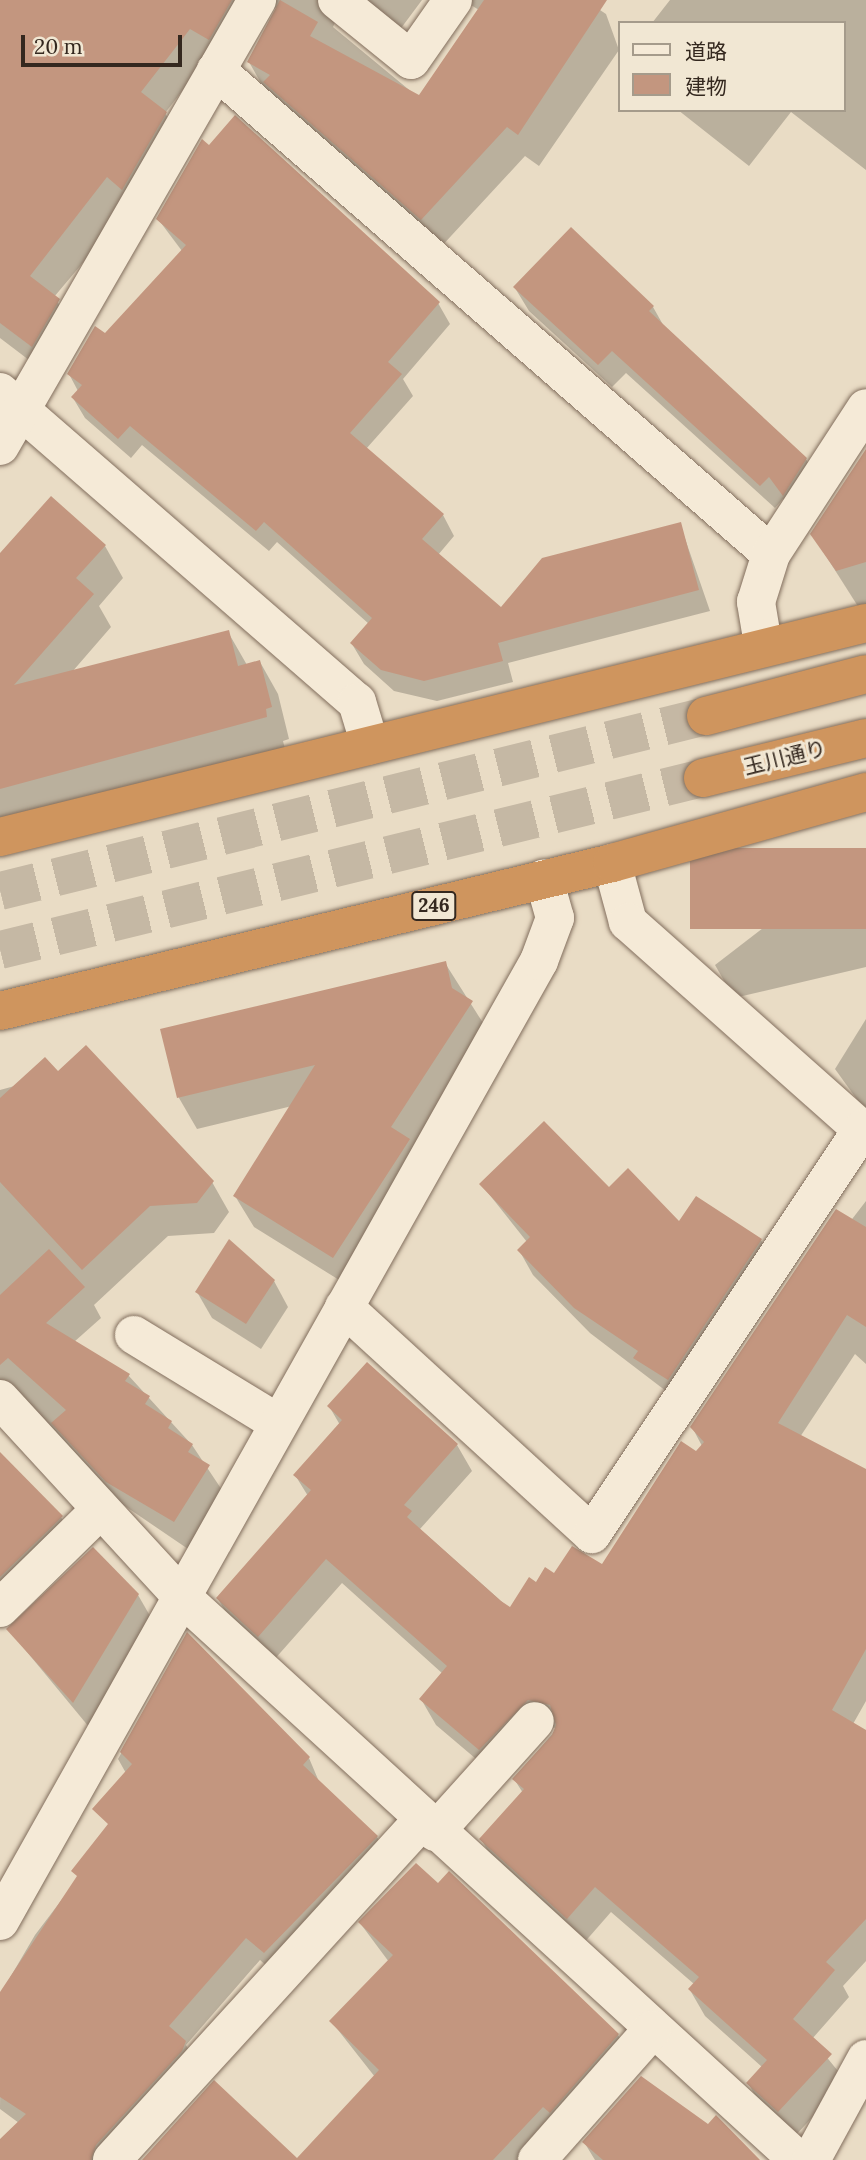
<!DOCTYPE html>
<meta charset="utf-8">
<style>
body{margin:0}
#map{position:relative;width:866px;height:2160px;overflow:hidden;background:#e9dcc5;font-family:Lora,"Noto Sans JP",serif}
div>[style]{position:absolute}
[style*='--x']{left:calc(var(--x)*1px);top:calc(var(--y)*1px);width:calc(var(--w)*1px);rotate:calc(var(--a)*1deg)}
.shadow>*{inset:0;background:#0003}
.building>*{inset:0;background:#c3967f;transform-origin:0 0}
.highway-tunnel>*{height:38px;margin-top:-19px;transform-origin:0;background:repeating-linear-gradient(90deg,#c5b8a4 0 38px,transparent 0 57px)}
.roads{filter:drop-shadow(0 0 2px #826e5d) drop-shadow(0 0 2px #826e5d)}
.minor>*{height:38px;margin:-19px;padding:0 19px;transform-origin:19px;border-radius:19px;background:#f5ead7}
.highway>*{height:38px;margin:-19px;padding:0 19px;transform-origin:19px;border-radius:19px;background:#cf955e}
span{translate:-50% -50%;white-space:nowrap;text-align:center;line-height:1.15;-webkit-text-stroke:6px #f1e7d3;paint-order:stroke}
.shield-label span{padding:2px 5px;background:#f1e7d3;border:2px solid;border-radius:5px;-webkit-text-stroke-width:0}
.shield-label{font-size:19px;color:#34281f;font-weight:700}
.street-label{font-size:21px;color:#34281f}
.legend{position:absolute;left:618px;top:21px;width:228px;height:91px;box-sizing:border-box;background:#f1e7d3;border:2px solid #a59b8b;margin:0;padding:9px 12px;list-style:none;font-size:21px;color:#34281f}
.legend li{display:flex;align-items:center;gap:14px;height:35px}
.legend b{width:35px;border:2px solid #a59b8b}
.scale{position:absolute;left:21px;top:35px;width:161px;height:32px;box-sizing:border-box;border:4px solid #34281f;border-top:0;padding-left:9px;font-size:21px;line-height:24px;white-space:nowrap;color:#34281f;-webkit-text-stroke:5px #f1e7d3;paint-order:stroke}
</style>
<div id="map">
<div class="shadow">
<div style="clip-path:polygon(0 0,422px 0,396px 35px,338px 16px,333px 27px,419px 98px,479px 10px,463px 0,585px 0,606px 14px,619px 50px,539px 166px,525px 156px,439px 249px,266px 92px,249px 62px,278px 6px,208px 58px,165px 113px,183px 144px,54px 297px,76px 330px,50px 376px,0 338px)"></div>
<div style="clip-path:polygon(670px 0,866px 0,866px 170px,791px 112px,749px 166px,678px 110px,843px 110px,843px 23px,652px 23px)"></div>
<div style="clip-path:polygon(158px 219px,438px 303px,450px 324px,403px 379px,413px 396px,366px 449px,443px 515px,454px 536px,438px 555px,501px 610px,680px 524px,710px 611px,508px 663px,513px 682px,437px 701px,394px 691px,364px 664px,352px 644px,369px 624px,277px 542px,269px 551px,142px 445px,131px 458px,85px 418px,73px 398px,78px 391px,69px 374px,182px 251px)"></div>
<div style="clip-path:polygon(571px 230px,653px 307px,666px 330px,806px 459px,820px 483px,797px 518px,783px 499px,775px 508px,626px 373px,612px 387px,529px 311px,515px 288px)"></div>
<div style="clip-path:polygon(866px 453px,866px 606px,859px 608px,812px 534px)"></div>
<div style="clip-path:polygon(105px 546px,123px 578px,99px 606px,111px 627px,72px 672px,228px 632px,247px 665px,260px 662px,278px 694px,289px 739px,283px 741px,285px 749px,0 826px,0 554px)"></div>
<div style="clip-path:polygon(866px 849px,866px 967px,734px 998px,715px 965px)"></div>
<div style="clip-path:polygon(445px 963px,490px 1034px,352px 1288px,254px 1227px,235px 1196px,292px 1106px,197px 1129px,179px 1098px,162px 1030px)"></div>
<div style="clip-path:polygon(866px 1019px,866px 1112px,835px 1069px)"></div>
<div style="clip-path:polygon(58px 1074px,212px 1182px,229px 1212px,214px 1233px,168px 1236px,94px 1305px,101px 1318px,74px 1342px,128px 1375px,192px 1445px,226px 1496px,191px 1551px,0 1421px,0 1090px)"></div>
<div style="clip-path:polygon(481px 1184px,609px 1189px,680px 1223px,761px 1240px,775px 1265px,683px 1404px,590px 1333px,533px 1275px,519px 1250px,527px 1242px)"></div>
<div style="clip-path:polygon(866px 1201px,866px 1364px,855px 1354px,800px 1437px,866px 1482px,866px 1701px,853px 1724px,866px 1732px,866px 1961px,843px 1986px,849px 1997px,812px 2039px,846px 2081px,794px 2137px,763px 2109px,748px 2083px,762px 2067px,705px 2016px,690px 1990px,694px 1984px,611px 1912px,583px 1944px,496px 1865px,481px 1839px,523px 1793px,514px 1779px,558px 1727px,534px 1732px,495px 1775px,436px 1725px,421px 1699px,443px 1674px,342px 1583px,273px 1661px,233px 1624px,218px 1599px,308px 1496px,295px 1475px,340px 1425px,329px 1406px,367px 1365px,457px 1445px,472px 1471px,420px 1529px,510px 1609px,554px 1576px,602px 1566px,702px 1446px,692px 1427px)"></div>
<div style="clip-path:polygon(274px 1281px,288px 1307px,261px 1349px,212px 1318px,197px 1292px)"></div>
<div style="clip-path:polygon(0 1455px,61px 1517px,78px 1547px,0 1626px)"></div>
<div style="clip-path:polygon(138px 1595px,153px 1621px,89px 1727px,8px 1629px)"></div>
<div style="clip-path:polygon(188px 1635px,309px 1758px,320px 1784px,377px 1837px,390px 1860px,278px 1976px,260px 1960px,186px 2045px,198px 2066px,117px 2160px,10px 2160px,0 2141px,19px 2123px,0 2109px,1px 1993px,35px 1935px,189px 1732px,131px 1782px,118px 1759px)"></div>
<div style="clip-path:polygon(360px 1923px,618px 2035px,634px 2063px,540px 2160px,144px 2160px,297px 2160px,375px 2077px,331px 2021px,389px 1962px)"></div>
<div style="clip-path:polygon(716px 2117px,758px 2160px,595px 2160px,584px 2142px,709px 2126px)"></div>
</div>
<div class="building">
<div style="clip-path:polygon(0 0,232px 0,209px 40px,190px 29px,141px 92px,167px 112px,122px 190px,107px 177px,30px 276px,60px 299px,32px 347px,0 323px)"></div>
<div style="clip-path:polygon(280px 0,318px 22px,310px 36px,419px 95px,484px 0,607px 0,518px 135px,507px 127px,421px 220px,263px 82px,270px 75px,247px 62px)"></div>
<div style="clip-path:polygon(235px 115px,440px 302px,388px 362px,402px 374px,350px 433px,444px 514px,422px 539px,501px 607px,542px 558px,681px 522px,699px 590px,498px 643px,503px 661px,424px 681px,381px 670px,350px 643px,372px 618px,264px 522px,256px 531px,130px 426px,118px 439px,71px 397px,82px 385px,67px 374px,95px 326px,105px 333px,186px 245px,156px 219px,202px 139px,209px 145px)"></div>
<div style="clip-path:polygon(571px 227px,654px 306px,649px 311px,807px 458px,783px 496px,769px 477px,760px 486px,612px 351px,598px 365px,513px 287px)"></div>
<div style="clip-path:polygon(866px 449px,866px 562px,836px 571px,810px 534px)"></div>
<div style="clip-path:polygon(51px 496px,106px 545px,76px 578px,94px 594px,14px 685px,229px 630px,238px 666px,260px 660px,272px 707px,266px 709px,267px 717px,0 789px,0 553px)"></div>
<div style="left:866px;top:848px;width:81px;height:176px;rotate:90deg"></div>
<div style="clip-path:polygon(446px 961px,452px 988px,473px 1001px,391px 1127px,410px 1139px,333px 1258px,233px 1196px,315px 1065px,177px 1098px,160px 1029px)"></div>
<div style="clip-path:polygon(86px 1045px,214px 1181px,197px 1203px,150px 1206px,82px 1270px,0 1182px,0 1098px,45px 1057px,58px 1071px)"></div>
<div style="clip-path:polygon(544px 1121px,609px 1187px,628px 1168px,679px 1221px,696px 1196px,762px 1239px,668px 1380px,633px 1358px,638px 1351px,574px 1308px,517px 1250px,530px 1237px,479px 1184px)"></div>
<div style="clip-path:polygon(836px 1209px,866px 1227px,866px 1327px,847px 1315px,778px 1423px,866px 1469px,866px 1649px,832px 1710px,866px 1730px,866px 1919px,826px 1962px,835px 1970px,793px 2019px,832px 2054px,778px 2112px,746px 2083px,767px 2060px,688px 1989px,699px 1977px,595px 1887px,567px 1919px,479px 1839px,524px 1789px,512px 1779px,552px 1735px,556px 1725px,550px 1705px,528px 1700px,479px 1750px,419px 1699px,447px 1666px,326px 1559px,258px 1637px,216px 1598px,311px 1490px,293px 1475px,342px 1420px,327px 1406px,367px 1362px,458px 1444px,404px 1505px,412px 1511px,407px 1517px,501px 1601px,510px 1607px,529px 1577px,536px 1582px,545px 1567px,554px 1573px,572px 1546px,602px 1564px,681px 1441px,696px 1451px,704px 1442px,690px 1427px)"></div>
<div style="clip-path:polygon(229px 1239px,275px 1280px,246px 1324px,195px 1292px)"></div>
<div style="clip-path:polygon(49px 1249px,85px 1287px,46px 1323px,130px 1374px,125px 1381px,150px 1396px,145px 1404px,172px 1421px,168px 1428px,193px 1444px,188px 1452px,210px 1465px,174px 1522px,106px 1482px,51px 1423px,66px 1410px,8px 1358px,0 1365px,0 1295px)"></div>
<div style="clip-path:polygon(0 1452px,63px 1516px,0 1577px)"></div>
<div style="clip-path:polygon(93px 1547px,139px 1594px,73px 1703px,6px 1629px)"></div>
<div style="clip-path:polygon(187px 1632px,310px 1757px,303px 1765px,378px 1836px,264px 1953px,246px 1938px,169px 2026px,186px 2041px,182px 2051px,96px 2145px,91px 2160px,0 2160px,0 2139px,26px 2114px,0 2097px,0 1992px,77px 1876px,71px 1871px,108px 1824px,92px 1809px,132px 1764px,120px 1752px)"></div>
<div style="clip-path:polygon(416px 1863px,438px 1883px,449px 1871px,619px 2034px,550px 2113px,543px 2107px,493px 2160px,142px 2160px,214px 2080px,297px 2158px,379px 2070px,329px 2021px,393px 1955px,358px 1922px)"></div>
<div style="clip-path:polygon(641px 2076px,708px 2124px,716px 2115px,760px 2160px,603px 2160px,582px 2142px)"></div>
</div>
<div class="highway-tunnel">
<div style="--x:0;--y:891;--w:727;--a:-13.92"></div>
<div style="--x:0;--y:950;--w:724;--a:-13.75"></div>
</div>
<div class="roads">
<div class="minor">
<div style="--x:337;--y:0;--w:95;--a:39"></div>
<div style="--x:411;--y:60;--w:73;--a:-55"></div>
<div style="--x:216;--y:70;--w:736;--a:41.09"></div>
<div style="--x:0;--y:392;--w:473;--a:41"></div>
<div style="--x:357;--y:702;--w:45;--a:73.2"></div>
<div style="--x:0;--y:446;--w:515;--a:-60.05"></div>
<div style="--x:763;--y:644;--w:43;--a:-99.5"></div>
<div style="--x:756;--y:602;--w:50;--a:-72.6"></div>
<div style="--x:771;--y:554;--w:174;--a:-56.9"></div>
<div style="--x:612;--y:863;--w:61;--a:74.8"></div>
<div style="--x:628;--y:922;--w:318;--a:41.6"></div>
<div style="--x:344;--y:1307;--w:336;--a:42.5"></div>
<div style="--x:592;--y:1534;--w:487;--a:-56.3"></div>
<div style="--x:134;--y:1335;--w:169;--a:31.4"></div>
<div style="--x:0;--y:1399;--w:270;--a:47.4"></div>
<div style="--x:183;--y:1598;--w:833;--a:42.42"></div>
<div style="--x:0;--y:1608;--w:140;--a:-44.4"></div>
<div style="--x:435;--y:1832;--w:149;--a:-48"></div>
<div style="--x:0;--y:1921;--w:1101;--a:-60.69"></div>
<div style="--x:539;--y:961;--w:46;--a:-69.6"></div>
<div style="--x:555;--y:918;--w:41;--a:-105.8"></div>
<div style="--x:112;--y:2160;--w:460;--a:-47.6"></div>
<div style="--x:537;--y:2160;--w:174;--a:-48.5"></div>
<div style="--x:811;--y:2160;--w:115;--a:-61.4"></div>
</div>
<div class="highway">
<div style="--x:706;--y:716;--w:165;--a:-14.7"></div>
<div style="--x:703;--y:778;--w:168;--a:-13.8"></div>
<div style="--x:0;--y:837;--w:892;--a:-13.88"></div>
<div style="--x:0;--y:1011;--w:630;--a:-13.59"></div>
<div style="--x:612;--y:863;--w:264;--a:-15.6"></div>
</div>
</div>
<div class="shield-label">
<span style="left:434px;top:906px">246</span>
</div>
<div class="street-label">
<span style="left:785px;top:758px;rotate:-14deg">玉川通り</span>
</div>
<ul class="legend">
<li><b style="height:9px;background:#f5ead7"></b>道路</li>
<li><b style="height:19px;background:#c3967f"></b>建物</li>
</ul>
<div class="scale">20 m</div>
</div>
